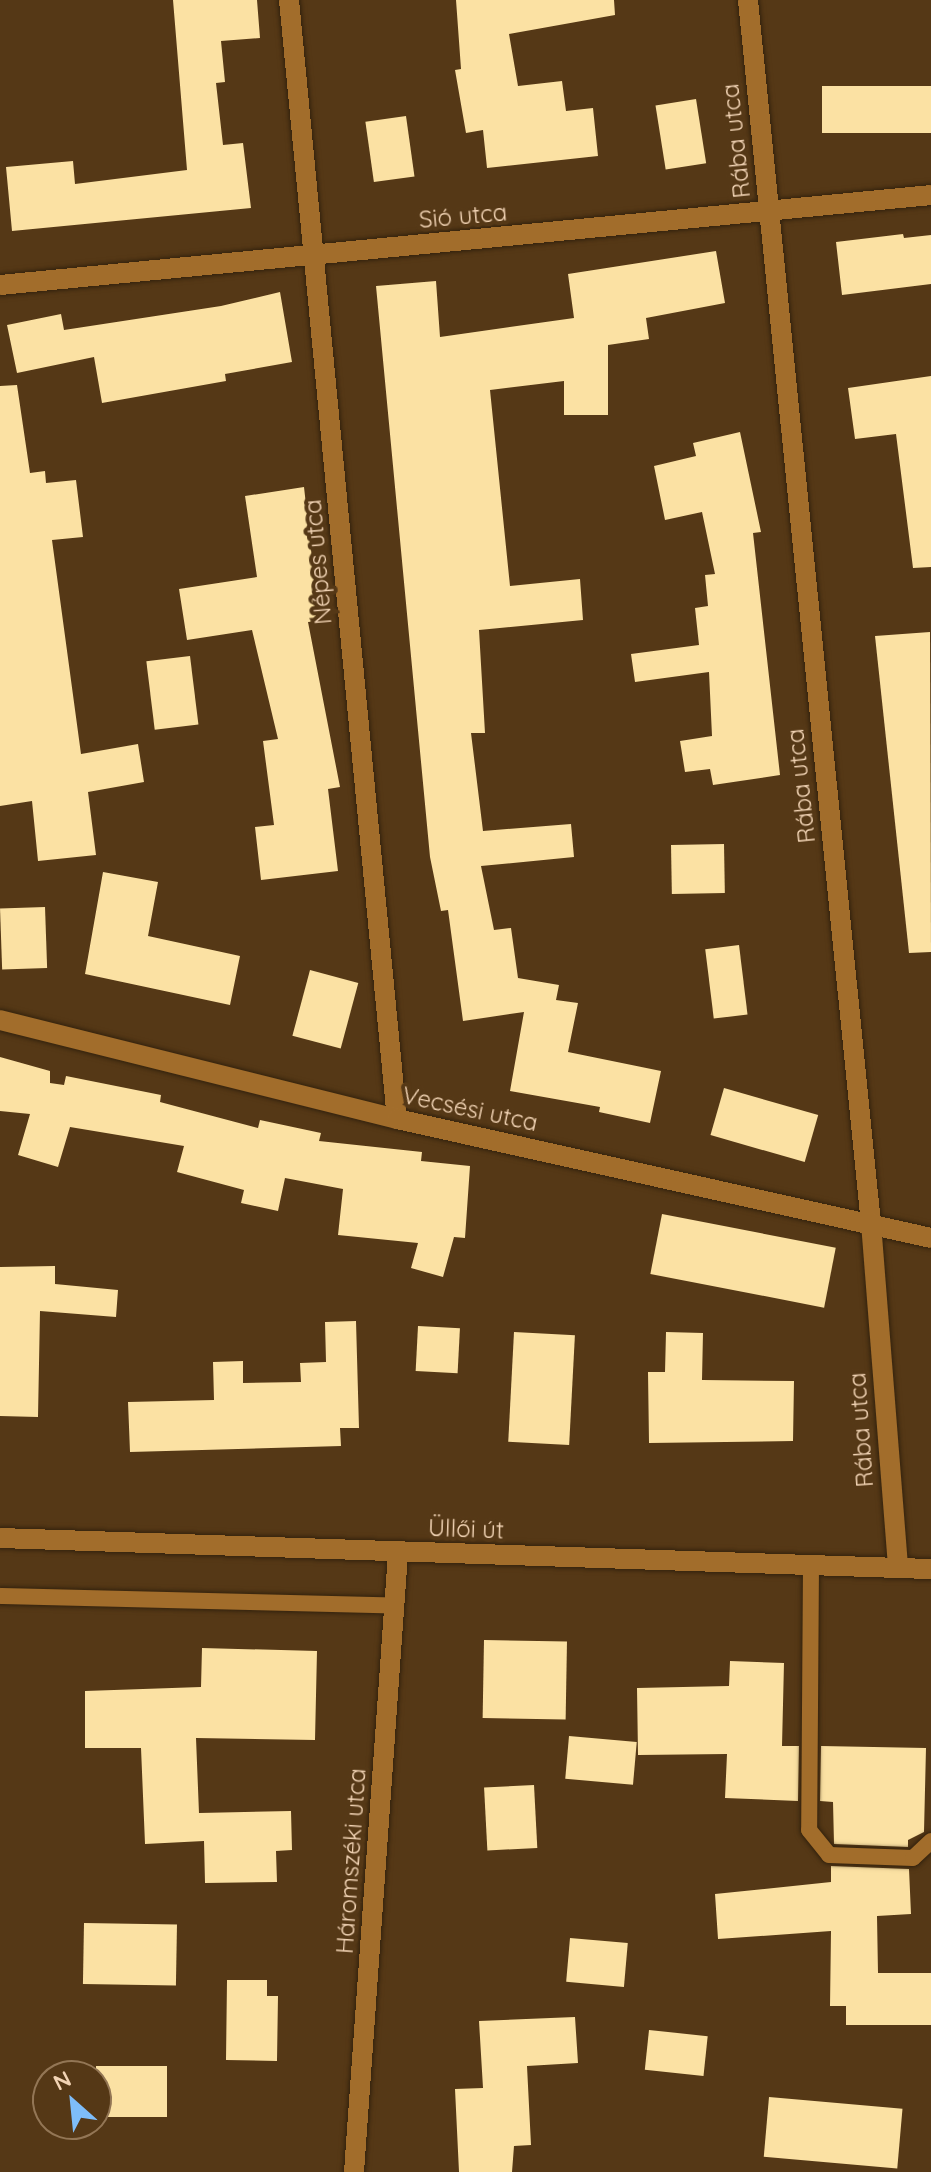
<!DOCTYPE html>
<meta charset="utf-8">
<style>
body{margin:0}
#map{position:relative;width:931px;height:2172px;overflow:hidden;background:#553816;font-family:Quicksand,sans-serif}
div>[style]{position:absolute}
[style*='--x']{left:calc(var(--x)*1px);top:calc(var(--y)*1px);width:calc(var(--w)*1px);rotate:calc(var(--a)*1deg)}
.building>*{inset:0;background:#fbe1a3;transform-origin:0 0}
.roads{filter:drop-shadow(0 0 2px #33220d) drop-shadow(0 0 2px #33220d)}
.lane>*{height:16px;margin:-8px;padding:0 8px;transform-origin:8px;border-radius:8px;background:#a26d2b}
.street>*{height:20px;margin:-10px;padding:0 10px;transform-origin:10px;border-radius:10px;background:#a26d2b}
.secondary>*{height:20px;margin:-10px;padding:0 10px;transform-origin:10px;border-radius:10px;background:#a26d2b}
span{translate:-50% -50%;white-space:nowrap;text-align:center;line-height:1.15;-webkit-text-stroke:8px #553816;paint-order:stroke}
.street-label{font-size:24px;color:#f1d3b4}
.north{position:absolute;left:32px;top:2060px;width:80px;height:80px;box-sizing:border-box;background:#553816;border:2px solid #937655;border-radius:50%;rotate:333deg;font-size:22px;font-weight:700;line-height:32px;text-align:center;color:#f1d3b4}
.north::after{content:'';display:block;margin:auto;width:28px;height:36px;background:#7ebdf9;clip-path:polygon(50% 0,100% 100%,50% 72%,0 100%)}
</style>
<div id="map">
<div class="building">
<div style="clip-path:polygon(173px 0,257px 0,260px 38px,221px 41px,225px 82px,216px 83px,223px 145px,243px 143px,251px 208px,12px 231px,6px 167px,73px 161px,75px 184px,187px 170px)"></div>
<div style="clip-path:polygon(456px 0,614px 0,615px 15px,509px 34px,518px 86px,562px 81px,566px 111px,593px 108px,598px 156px,487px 168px,483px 130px,466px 133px,455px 70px,461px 69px)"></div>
<div style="left:931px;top:86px;width:47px;height:109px;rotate:90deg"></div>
<div style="left:696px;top:99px;width:65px;height:41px;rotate:81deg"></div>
<div style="left:406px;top:116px;width:61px;height:41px;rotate:82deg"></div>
<div style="clip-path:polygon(903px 234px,904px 238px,931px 235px,931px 284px,842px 295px,836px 242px)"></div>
<div style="clip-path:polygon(716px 251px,725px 303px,646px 318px,649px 339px,608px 345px,608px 415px,564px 415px,564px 381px,490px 390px,510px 586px,580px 579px,583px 620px,479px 630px,485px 733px,471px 733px,483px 831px,571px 824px,574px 857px,481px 866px,494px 930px,511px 928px,518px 978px,559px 985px,556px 1000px,578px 1003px,568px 1052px,661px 1071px,650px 1123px,599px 1112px,600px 1107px,510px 1091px,524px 1012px,463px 1021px,448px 910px,441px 911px,430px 857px,376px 286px,436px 281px,440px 337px,574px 318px,568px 274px)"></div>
<div style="clip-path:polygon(280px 292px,292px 362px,225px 374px,226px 381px,102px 403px,94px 357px,17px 373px,7px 325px,61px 314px,64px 330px,221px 306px)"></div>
<div style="clip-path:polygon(931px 376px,931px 567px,913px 568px,896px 434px,855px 439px,848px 388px)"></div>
<div style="clip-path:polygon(17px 385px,30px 473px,45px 471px,46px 483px,76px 480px,83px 537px,52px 540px,81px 754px,138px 744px,144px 782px,88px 792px,96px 855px,38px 861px,32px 801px,0 806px,0 386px)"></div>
<div style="clip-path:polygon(740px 432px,761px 532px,753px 533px,780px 775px,713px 785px,710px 769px,685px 772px,680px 741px,712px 736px,709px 672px,635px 682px,631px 654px,699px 645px,695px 608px,708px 606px,705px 575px,715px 574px,702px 512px,665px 520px,654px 466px,696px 456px,693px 443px)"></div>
<div style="clip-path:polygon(304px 487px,319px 621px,308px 622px,340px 787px,328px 789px,338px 871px,261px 880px,255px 827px,274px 825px,263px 741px,278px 739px,252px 630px,187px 640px,179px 589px,257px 577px,245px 496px)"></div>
<div style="clip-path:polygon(930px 632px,931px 952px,909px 953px,875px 636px)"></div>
<div style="left:190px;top:656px;width:69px;height:44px;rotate:83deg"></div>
<div style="left:724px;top:844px;width:49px;height:53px;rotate:89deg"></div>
<div style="clip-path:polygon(103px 872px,158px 882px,148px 936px,240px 956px,230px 1005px,85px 974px)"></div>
<div style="left:45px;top:907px;width:61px;height:45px;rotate:88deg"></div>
<div style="left:739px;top:945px;width:70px;height:34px;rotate:83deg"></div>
<div style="left:310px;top:970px;width:50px;height:68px;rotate:15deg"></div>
<div style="clip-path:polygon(0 1057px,50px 1071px,50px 1083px,64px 1085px,66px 1076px,161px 1095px,160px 1102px,258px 1128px,260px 1120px,321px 1133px,319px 1141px,422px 1152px,421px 1161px,470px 1166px,465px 1238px,454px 1237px,443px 1277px,411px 1268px,418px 1243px,338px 1235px,343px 1189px,285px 1178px,278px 1211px,241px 1203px,244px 1190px,177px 1172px,184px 1146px,70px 1127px,58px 1167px,18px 1155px,30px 1114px,0 1111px)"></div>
<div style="left:724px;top:1088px;width:98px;height:49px;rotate:16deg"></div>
<div style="left:662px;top:1214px;width:177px;height:61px;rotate:11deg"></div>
<div style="clip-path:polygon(55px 1266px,55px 1284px,118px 1290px,116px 1317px,40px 1311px,38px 1417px,0 1416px,0 1267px)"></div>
<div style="clip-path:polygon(356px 1321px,359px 1428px,340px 1428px,341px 1446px,130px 1452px,128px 1402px,214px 1400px,213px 1362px,243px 1361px,243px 1383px,301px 1382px,300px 1363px,326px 1362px,325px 1322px)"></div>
<div style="left:418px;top:1326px;width:42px;height:45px;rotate:3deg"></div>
<div style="left:514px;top:1332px;width:61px;height:110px;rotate:3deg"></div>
<div style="clip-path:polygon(666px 1332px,703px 1333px,702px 1380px,794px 1381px,793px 1441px,649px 1443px,648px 1372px,665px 1372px)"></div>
<div style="left:484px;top:1640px;width:83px;height:78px;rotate:1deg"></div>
<div style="clip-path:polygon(202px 1648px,317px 1651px,315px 1740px,196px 1738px,199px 1813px,291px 1811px,292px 1850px,276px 1851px,277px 1882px,205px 1883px,204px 1841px,145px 1844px,141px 1748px,85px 1748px,85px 1691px,201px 1687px)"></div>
<div style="clip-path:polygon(730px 1661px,784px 1663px,782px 1746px,799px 1746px,798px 1801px,725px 1798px,727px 1754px,638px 1755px,637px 1688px,729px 1686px)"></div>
<div style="left:569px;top:1736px;width:68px;height:43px;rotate:5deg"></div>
<div style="clip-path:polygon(821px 1746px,926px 1748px,924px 1832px,908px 1840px,908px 1847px,834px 1844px,833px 1802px,820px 1801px)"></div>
<div style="left:534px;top:1785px;width:63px;height:50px;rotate:87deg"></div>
<div style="clip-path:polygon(831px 1866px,909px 1869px,911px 1914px,877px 1916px,878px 1973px,931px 1973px,931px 2025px,846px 2025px,846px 2006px,830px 2006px,831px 1931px,718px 1939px,715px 1894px,831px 1882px)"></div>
<div style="left:84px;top:1923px;width:93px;height:61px;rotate:1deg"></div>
<div style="left:570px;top:1938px;width:58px;height:44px;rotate:5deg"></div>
<div style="clip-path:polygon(227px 1980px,267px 1980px,267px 1996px,278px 1996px,277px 2061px,226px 2060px)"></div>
<div style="clip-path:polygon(575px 2017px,578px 2063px,527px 2066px,531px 2145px,514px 2146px,512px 2172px,459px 2172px,455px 2089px,483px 2088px,479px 2021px)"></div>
<div style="left:649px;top:2030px;width:59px;height:40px;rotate:6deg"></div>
<div style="left:167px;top:2066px;width:51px;height:71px;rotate:90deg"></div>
<div style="left:769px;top:2097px;width:134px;height:60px;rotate:5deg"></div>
</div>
<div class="roads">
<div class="lane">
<div style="--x:811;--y:1565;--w:265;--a:90.4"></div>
<div style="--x:809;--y:1830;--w:32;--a:51"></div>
<div style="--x:829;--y:1855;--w:84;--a:2"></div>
<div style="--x:913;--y:1858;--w:25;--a:-43"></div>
<div style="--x:0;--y:1596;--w:396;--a:1.4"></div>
</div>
<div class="street">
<div style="--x:289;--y:0;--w:1124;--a:84.49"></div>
<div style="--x:748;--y:0;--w:1229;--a:84.26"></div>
<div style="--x:871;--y:1223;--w:345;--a:85.5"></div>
<div style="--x:0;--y:285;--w:935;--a:-5.52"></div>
<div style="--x:0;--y:1020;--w:409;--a:14"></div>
<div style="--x:397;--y:1119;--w:547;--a:12.56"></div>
<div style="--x:354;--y:2172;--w:621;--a:-85.93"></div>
</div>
<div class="secondary">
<div style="--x:0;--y:1538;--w:932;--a:1.91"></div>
</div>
</div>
<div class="street-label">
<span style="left:736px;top:141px;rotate:-96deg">Rába utca</span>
<span style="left:463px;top:216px;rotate:-5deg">Sió utca</span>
<span style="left:318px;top:562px;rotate:-95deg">Népes utca</span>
<span style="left:801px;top:786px;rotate:-96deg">Rába utca</span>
<span style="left:470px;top:1109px;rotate:12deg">Vecsési utca</span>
<span style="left:861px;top:1430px;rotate:-94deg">Rába utca</span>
<span style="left:466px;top:1529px;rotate:2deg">Üllői út</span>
<span style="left:351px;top:1861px;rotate:-86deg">Háromszéki utca</span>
</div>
<div class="north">N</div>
</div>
